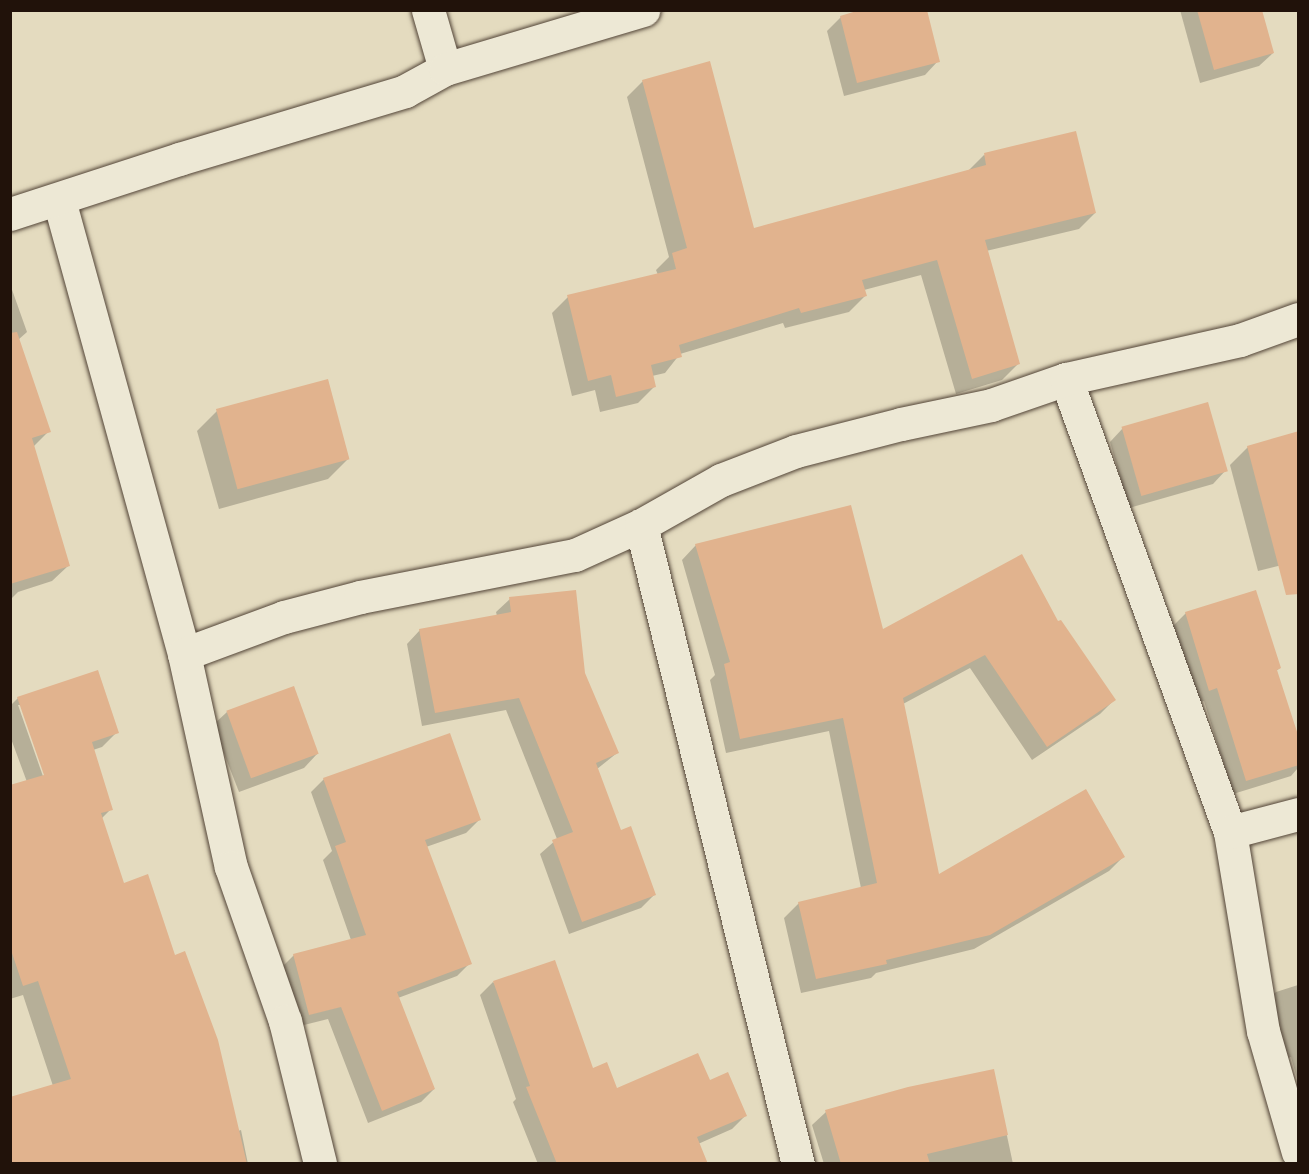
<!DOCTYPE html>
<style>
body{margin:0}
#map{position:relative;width:1309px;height:1174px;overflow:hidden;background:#e4dbbf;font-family:"EB Garamond",serif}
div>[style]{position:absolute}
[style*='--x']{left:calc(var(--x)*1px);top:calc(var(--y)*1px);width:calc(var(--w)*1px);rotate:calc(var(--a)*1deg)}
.shadow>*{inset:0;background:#0003}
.building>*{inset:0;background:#e1b38e;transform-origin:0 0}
.roads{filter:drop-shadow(0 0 2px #524437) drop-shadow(0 0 2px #524437)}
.street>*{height:33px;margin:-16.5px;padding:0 16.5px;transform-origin:16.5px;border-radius:16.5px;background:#ede8d5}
span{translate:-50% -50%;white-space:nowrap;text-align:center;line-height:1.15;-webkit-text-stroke:4.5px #ede8d5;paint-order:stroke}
.frame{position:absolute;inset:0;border:12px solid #21120a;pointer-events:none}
</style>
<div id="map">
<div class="shadow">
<div style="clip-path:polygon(1180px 10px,1261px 10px,1273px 53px,1259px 66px,1200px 83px)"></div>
<div style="clip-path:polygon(841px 17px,938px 61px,925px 75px,844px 96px,827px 31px)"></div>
<div style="clip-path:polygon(643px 81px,753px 230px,968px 171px,984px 155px,1095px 213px,1079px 229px,986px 251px,1018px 364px,1002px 380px,956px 394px,921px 275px,864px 290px,865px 296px,849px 312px,785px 328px,783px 323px,680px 354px,665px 373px,652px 376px,654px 387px,638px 403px,600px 412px,595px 390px,572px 396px,552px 313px,568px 297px,658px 275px,656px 270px,669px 257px,627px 97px)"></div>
<div style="clip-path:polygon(10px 284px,27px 332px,18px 340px,49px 431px,33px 447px,68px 566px,52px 581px,18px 592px,10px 600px)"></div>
<div style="clip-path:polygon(217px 411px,348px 459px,328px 479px,219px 509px,197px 431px)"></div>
<div style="clip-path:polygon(1123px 428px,1226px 470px,1213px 484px,1129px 508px,1110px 442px)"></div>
<div style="clip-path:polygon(1248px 447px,1298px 561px,1258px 571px,1230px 465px)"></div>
<div style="clip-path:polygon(696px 545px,882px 632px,1058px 623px,1114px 700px,1100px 714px,1032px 760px,970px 668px,903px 704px,938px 877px,1123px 857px,1109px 871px,974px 949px,876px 973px,871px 978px,801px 993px,784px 918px,799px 903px,861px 888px,829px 731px,726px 753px,710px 680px,715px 675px,682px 560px)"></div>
<div style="clip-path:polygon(510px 599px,584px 673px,617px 753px,597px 769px,620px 832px,655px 894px,641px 908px,569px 934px,540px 854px,557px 839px,506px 710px,422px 726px,407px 644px,420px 630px,497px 616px,496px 612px)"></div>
<div style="clip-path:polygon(1186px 613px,1280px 668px,1276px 671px,1298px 743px,1298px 768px,1291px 776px,1233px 794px,1204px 701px,1196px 703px,1172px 627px)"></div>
<div style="clip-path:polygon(evenodd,18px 698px,117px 732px,102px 747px,93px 750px,111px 809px,101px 819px,123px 885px,174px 957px,238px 1131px,241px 1130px,248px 1164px,10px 1164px,53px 1086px,23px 995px,10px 999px,10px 787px,27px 782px,10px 736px,10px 706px,18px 698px,18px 705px,22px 705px,48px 781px,45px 782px,18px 705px)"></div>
<div style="clip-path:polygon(227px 712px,317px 754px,304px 768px,239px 792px,213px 725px)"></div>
<div style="clip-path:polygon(324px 779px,479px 820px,466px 833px,426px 847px,470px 963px,457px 976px,398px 998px,434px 1089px,421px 1102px,368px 1123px,328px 1019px,296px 1027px,281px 968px,294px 955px,351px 940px,323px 860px,332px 851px,311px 792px)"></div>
<div style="clip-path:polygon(493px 982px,617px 1090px,709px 1082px,745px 1116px,732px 1129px,698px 1144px,706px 1164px,538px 1164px,513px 1102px,516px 1099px,480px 995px)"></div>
<div style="clip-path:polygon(1298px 985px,1298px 1082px,1291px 1057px,1280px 1061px,1264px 1003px,1276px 992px)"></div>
<div style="clip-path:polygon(993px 1070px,1013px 1164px,824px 1164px,812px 1125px,826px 1112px)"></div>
</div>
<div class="building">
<div style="clip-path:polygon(860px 10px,927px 10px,940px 62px,857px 83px,840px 16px)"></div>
<div style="clip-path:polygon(1197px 10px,1262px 10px,1274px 53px,1214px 70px)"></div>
<div style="clip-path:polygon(710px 61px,754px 228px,986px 165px,984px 153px,1076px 131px,1096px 213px,985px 240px,1020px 364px,972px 379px,937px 260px,862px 280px,867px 296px,801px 313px,799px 308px,679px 345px,682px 357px,651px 365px,656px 387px,616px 397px,611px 375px,588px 381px,567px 295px,676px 269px,672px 253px,687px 248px,642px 80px)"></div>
<div style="clip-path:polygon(17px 332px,51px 432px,32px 438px,70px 566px,10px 584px,10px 333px)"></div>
<div style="left:328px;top:379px;width:83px;height:116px;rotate:75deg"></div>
<div style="left:1208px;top:402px;width:72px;height:90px;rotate:74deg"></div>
<div style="clip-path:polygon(1299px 431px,1299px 594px,1286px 595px,1247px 446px)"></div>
<div style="clip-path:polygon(851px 505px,883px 629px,1022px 554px,1058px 621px,1061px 620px,1116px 700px,1047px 747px,985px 655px,903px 698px,939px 874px,1086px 789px,1125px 857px,990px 935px,886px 960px,887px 964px,816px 979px,798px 902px,877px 883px,843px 718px,740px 739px,724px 664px,730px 662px,695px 544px)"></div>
<div style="clip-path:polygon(576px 590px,585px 673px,619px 753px,596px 763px,621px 830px,631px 826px,656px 895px,582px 922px,552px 840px,573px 832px,519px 698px,435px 713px,419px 629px,511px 612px,509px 597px)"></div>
<div style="clip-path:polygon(1256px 590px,1281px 668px,1277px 670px,1299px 738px,1299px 765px,1246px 781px,1217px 688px,1209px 691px,1185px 612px)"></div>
<div style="clip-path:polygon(98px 670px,119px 733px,92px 742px,113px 810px,101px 813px,124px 883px,148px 874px,175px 955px,185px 951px,218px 1040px,247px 1164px,10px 1164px,10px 1097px,71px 1079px,38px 981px,23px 986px,10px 947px,10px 785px,44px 775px,17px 697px)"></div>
<div style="left:294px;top:686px;width:72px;height:72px;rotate:70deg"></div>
<div style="clip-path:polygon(450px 733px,481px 820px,425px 840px,472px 964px,397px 992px,435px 1089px,382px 1111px,341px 1007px,309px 1015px,293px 954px,366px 935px,335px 846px,346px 842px,323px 778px)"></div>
<div style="clip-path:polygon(555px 960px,593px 1068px,607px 1062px,617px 1088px,698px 1053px,710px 1080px,728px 1072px,747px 1116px,697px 1137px,708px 1164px,557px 1164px,526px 1087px,530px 1086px,493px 981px)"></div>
<div style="clip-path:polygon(994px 1069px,1008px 1135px,927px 1154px,930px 1164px,841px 1164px,825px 1110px,908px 1087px)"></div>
</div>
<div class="roads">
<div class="street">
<div style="--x:428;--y:10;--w:61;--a:73.9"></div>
<div style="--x:59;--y:200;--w:471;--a:74.6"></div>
<div style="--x:184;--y:654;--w:218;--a:77.6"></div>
<div style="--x:231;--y:867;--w:163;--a:70.7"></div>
<div style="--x:285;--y:1021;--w:147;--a:76.2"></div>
<div style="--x:10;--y:214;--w:178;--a:-18"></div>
<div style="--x:179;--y:159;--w:236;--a:-16.7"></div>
<div style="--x:405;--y:91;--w:46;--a:-28.8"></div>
<div style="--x:445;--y:69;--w:207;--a:-16.6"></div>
<div style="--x:1066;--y:379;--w:482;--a:70.1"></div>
<div style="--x:1230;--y:832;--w:202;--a:80.6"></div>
<div style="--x:1263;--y:1031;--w:126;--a:73.9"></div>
<div style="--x:641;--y:525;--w:658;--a:76.2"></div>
<div style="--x:184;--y:654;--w:107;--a:-20.3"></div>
<div style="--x:284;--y:617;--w:79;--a:-14.7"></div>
<div style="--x:360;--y:597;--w:219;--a:-11.1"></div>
<div style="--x:575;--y:555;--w:72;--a:-24.4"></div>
<div style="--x:641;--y:525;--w:92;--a:-29.4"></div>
<div style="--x:721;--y:480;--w:80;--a:-21.1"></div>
<div style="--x:796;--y:451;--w:108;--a:-14.4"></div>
<div style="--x:901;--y:424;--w:92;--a:-11.9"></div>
<div style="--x:991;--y:405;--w:79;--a:-19.1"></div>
<div style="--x:1066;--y:379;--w:178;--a:-12.6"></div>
<div style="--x:1240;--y:340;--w:62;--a:-19.9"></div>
<div style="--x:1230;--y:832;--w:70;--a:-14.8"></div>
</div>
</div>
<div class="frame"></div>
</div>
